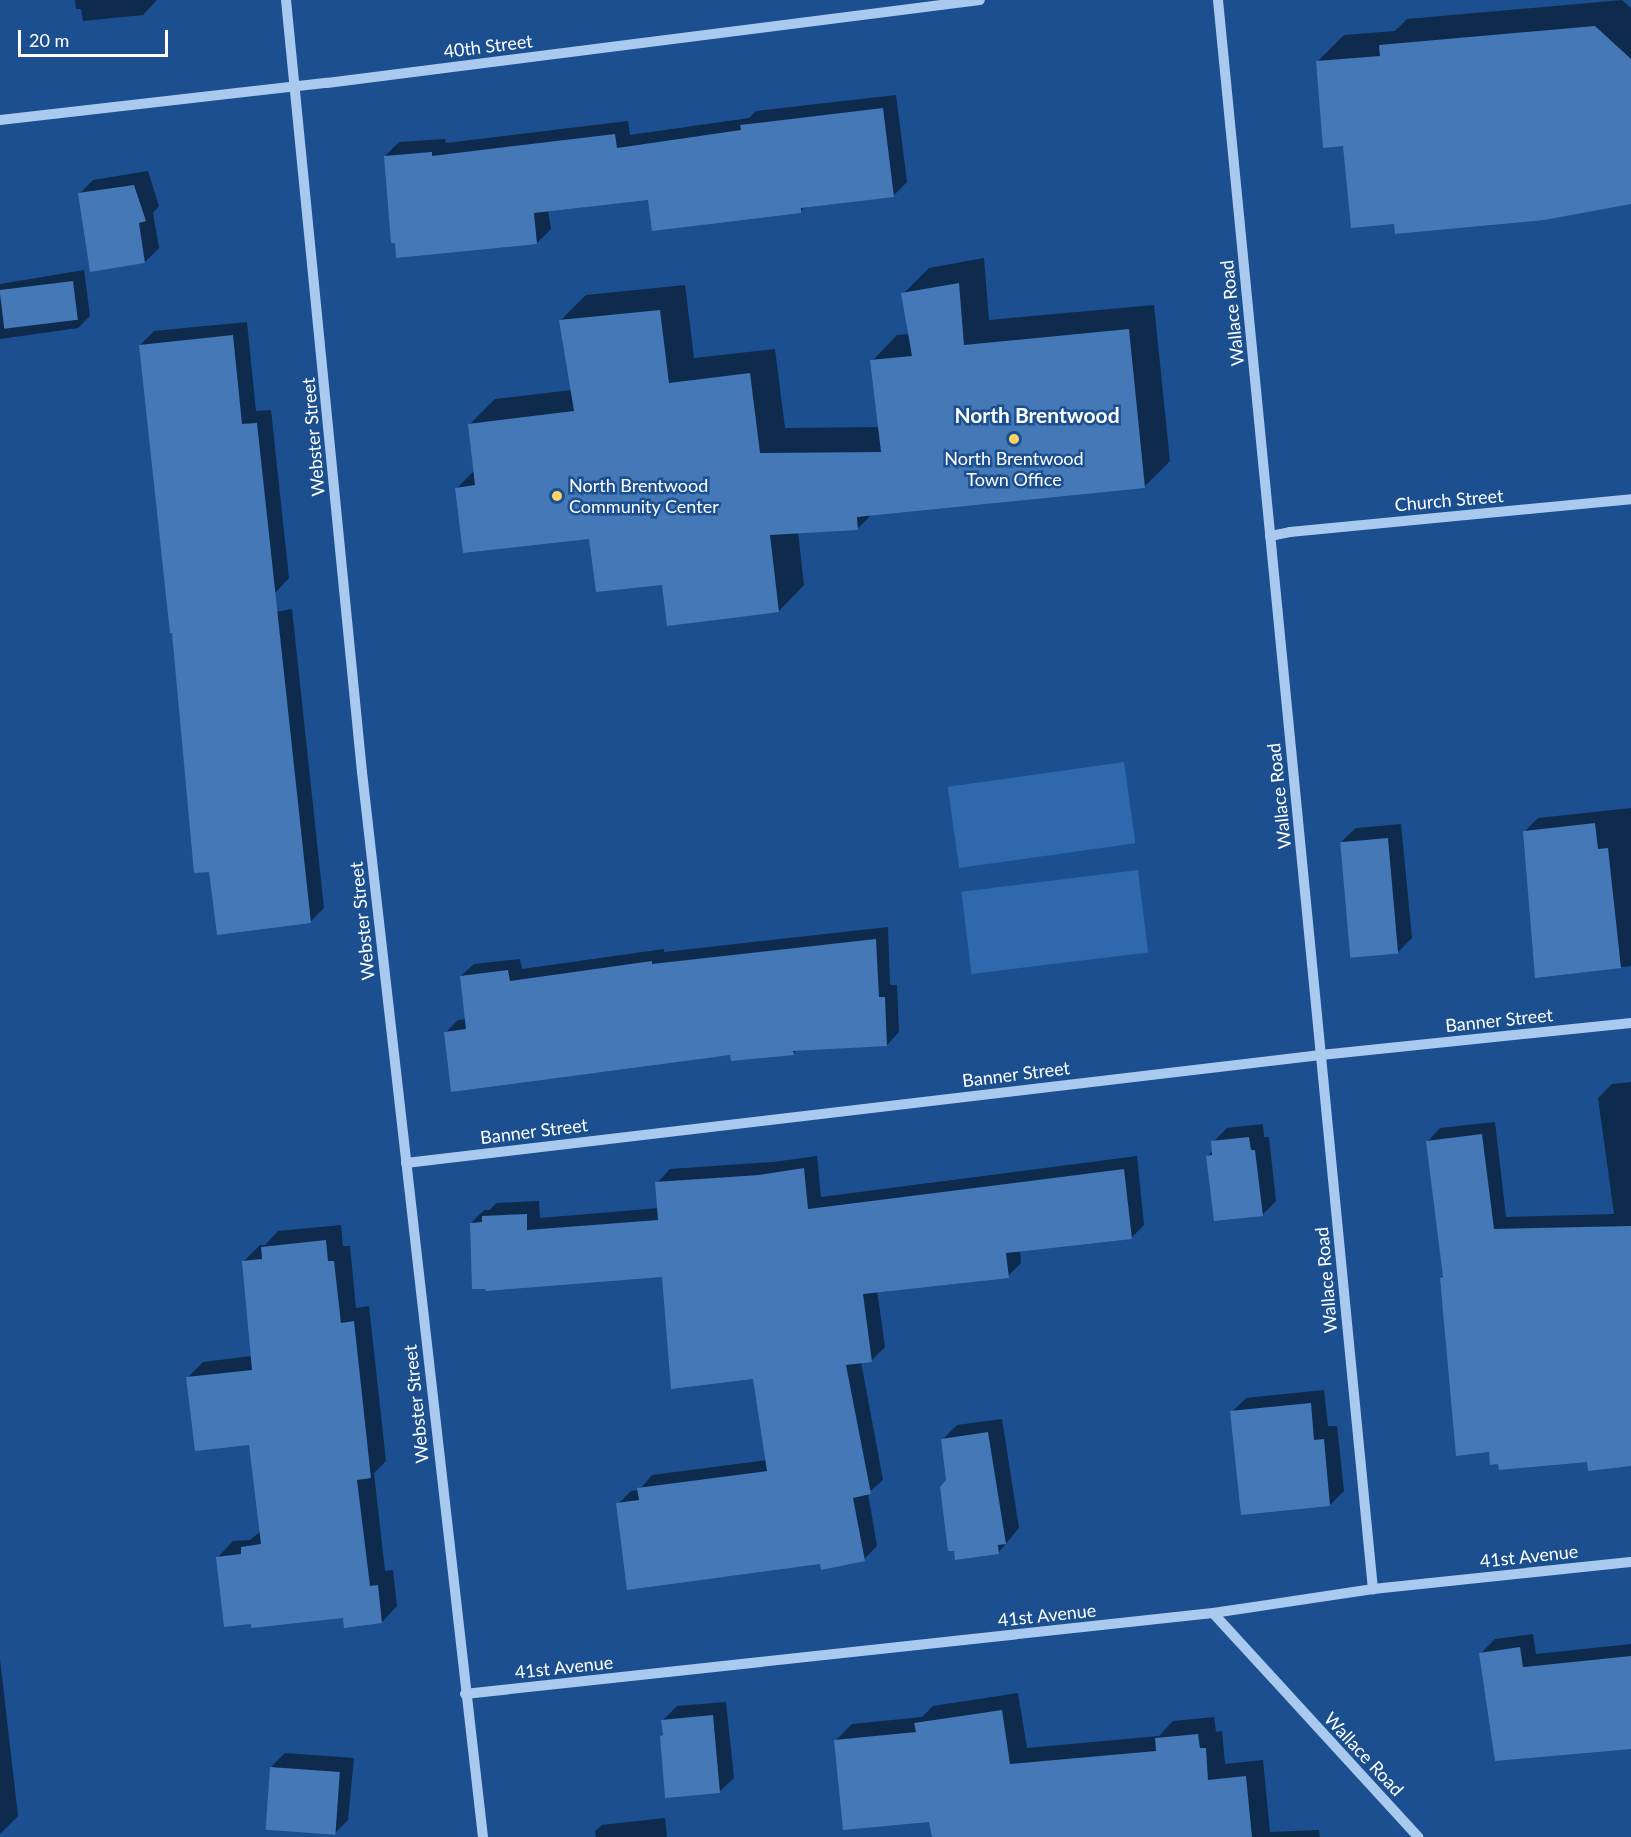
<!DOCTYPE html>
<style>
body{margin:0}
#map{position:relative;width:1631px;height:1837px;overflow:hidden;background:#1b4f8f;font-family:Lato,sans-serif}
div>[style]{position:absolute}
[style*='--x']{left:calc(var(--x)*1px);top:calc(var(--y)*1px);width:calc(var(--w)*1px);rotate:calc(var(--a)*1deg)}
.green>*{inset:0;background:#2e69ad;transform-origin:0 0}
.shadow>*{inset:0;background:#0007}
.building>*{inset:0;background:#4478b7;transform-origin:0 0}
.minor>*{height:10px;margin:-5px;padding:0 5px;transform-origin:5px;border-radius:5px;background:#a9c9ee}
.dots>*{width:16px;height:16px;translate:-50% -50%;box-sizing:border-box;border:3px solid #1b4f8f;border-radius:50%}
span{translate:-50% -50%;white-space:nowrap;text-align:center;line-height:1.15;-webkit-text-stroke:5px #1b4f8f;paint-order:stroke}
.street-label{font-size:18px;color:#fff}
.poi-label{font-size:18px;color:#fff}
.left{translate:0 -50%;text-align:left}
.quarter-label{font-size:21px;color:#fff;font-weight:700}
.scale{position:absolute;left:18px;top:30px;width:150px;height:27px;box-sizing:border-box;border:3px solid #fff;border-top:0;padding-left:8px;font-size:18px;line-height:21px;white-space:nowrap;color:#fff;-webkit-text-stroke:4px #1b4f8f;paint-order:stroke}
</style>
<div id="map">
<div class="green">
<div style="left:1124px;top:762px;width:82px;height:178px;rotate:82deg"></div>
<div style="left:1138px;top:870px;width:83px;height:178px;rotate:83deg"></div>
</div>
<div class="shadow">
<div style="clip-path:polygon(75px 0,156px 0,156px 1px,143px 15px,83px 21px,81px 9px,76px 9px)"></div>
<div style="clip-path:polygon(1622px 0,1631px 8px,1631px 202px,1395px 222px,1344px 144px,1317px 62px,1344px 35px,1395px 31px,1407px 19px)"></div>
<div style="clip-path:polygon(896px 95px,907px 182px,893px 196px,806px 206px,800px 212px,649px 199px,548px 210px,551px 229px,537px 243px,385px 156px,399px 142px,445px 139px,446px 143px,628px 121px,630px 135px,749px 118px,756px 111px)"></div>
<div style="clip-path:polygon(148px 171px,159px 206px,153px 213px,159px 248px,145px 262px,79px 194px,93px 180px)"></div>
<div style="clip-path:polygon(984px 258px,989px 320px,1154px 305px,1170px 461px,1144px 487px,872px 514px,858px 528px,798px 532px,804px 585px,779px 611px,663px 583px,590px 537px,457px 488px,475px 470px,469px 425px,495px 399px,572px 390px,561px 320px,586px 295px,685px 285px,694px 358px,775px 349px,785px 428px,879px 427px,872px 361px,897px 335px,910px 334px,903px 294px,929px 268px)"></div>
<div style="clip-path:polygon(84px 270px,90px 316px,78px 328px,0 339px,0 284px)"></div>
<div style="clip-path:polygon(247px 322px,256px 411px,271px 410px,289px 578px,276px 592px,168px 595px,140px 345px,154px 331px)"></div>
<div style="clip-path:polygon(292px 609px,324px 908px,310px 922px,189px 628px)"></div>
<div style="clip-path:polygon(1631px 808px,1631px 966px,1536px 976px,1525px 831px,1538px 818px)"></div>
<div style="clip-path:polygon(1401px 824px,1412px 938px,1398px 952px,1342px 841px,1356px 828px)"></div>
<div style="clip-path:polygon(888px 927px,890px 985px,897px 985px,899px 1032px,887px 1045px,797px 1050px,793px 1054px,732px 1053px,446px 1032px,458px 1020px,467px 1019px,461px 976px,474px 964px,520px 959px,522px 969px,664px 949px,664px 952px)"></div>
<div style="clip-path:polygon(1631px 1082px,1631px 1464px,1588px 1461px,1500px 1462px,1490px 1451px,1441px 1278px,1444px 1275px,1427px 1142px,1440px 1128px,1495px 1122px,1506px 1217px,1614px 1214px,1598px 1098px,1612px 1084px)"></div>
<div style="clip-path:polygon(1263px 1124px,1264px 1137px,1269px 1137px,1276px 1201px,1262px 1215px,1208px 1156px,1213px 1150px,1213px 1142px,1227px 1128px)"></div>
<div style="clip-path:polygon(817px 1156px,821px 1197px,1137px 1156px,1144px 1225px,1131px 1238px,1020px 1250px,1021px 1263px,1008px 1276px,877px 1290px,885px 1347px,871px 1361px,861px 1362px,883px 1480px,868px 1493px,877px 1546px,864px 1559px,821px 1562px,618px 1504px,631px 1491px,639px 1490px,652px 1475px,767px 1460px,755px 1377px,664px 1276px,471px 1223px,484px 1210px,490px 1210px,496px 1203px,539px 1201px,540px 1218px,659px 1208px,657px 1183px,670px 1169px,773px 1162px)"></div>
<div style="clip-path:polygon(341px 1225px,343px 1246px,350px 1246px,356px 1308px,369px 1306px,386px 1461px,374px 1473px,385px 1571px,393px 1570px,397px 1606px,382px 1622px,344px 1616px,218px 1557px,233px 1541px,250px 1540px,261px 1531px,250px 1443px,188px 1377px,203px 1362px,252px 1356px,244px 1261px,260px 1245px,265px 1245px,278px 1231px)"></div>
<div style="clip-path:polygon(1324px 1390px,1328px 1426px,1337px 1426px,1344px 1491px,1330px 1505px,1232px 1412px,1246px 1398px)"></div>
<div style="clip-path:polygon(1002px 1419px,1019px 1528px,998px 1553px,955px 1549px,943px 1439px,957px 1425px)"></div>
<div style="clip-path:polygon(1533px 1634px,1536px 1654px,1631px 1644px,1631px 1747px,1481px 1653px,1495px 1639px)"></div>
<div style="clip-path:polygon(0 1659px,18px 1816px,0 1834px)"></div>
<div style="clip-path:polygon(1018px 1693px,1027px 1748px,1159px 1736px,1173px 1721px,1214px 1717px,1216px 1732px,1222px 1731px,1225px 1764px,1263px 1760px,1270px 1832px,1319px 1830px,1320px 1837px,933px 1837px,931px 1820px,835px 1741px,852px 1724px,922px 1717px,933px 1706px)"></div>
<div style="clip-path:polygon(726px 1702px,734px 1778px,720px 1791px,661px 1736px,664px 1733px,663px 1720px,677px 1706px)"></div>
<div style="clip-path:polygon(285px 1753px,354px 1758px,348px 1820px,334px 1834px,271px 1767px)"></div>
<div style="clip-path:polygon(665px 1818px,667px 1837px,596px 1837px,595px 1831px,602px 1825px)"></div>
</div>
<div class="building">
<div style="clip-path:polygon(1595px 26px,1631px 59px,1631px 204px,1544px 220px,1395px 234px,1394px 224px,1351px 228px,1343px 146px,1323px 148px,1316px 61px,1380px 56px,1379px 45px)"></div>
<div style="clip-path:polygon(883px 108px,894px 197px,801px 208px,801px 213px,652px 231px,648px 200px,534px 213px,537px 244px,396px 258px,395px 243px,391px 243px,384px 156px,432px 152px,432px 156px,615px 134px,617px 148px,741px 130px,740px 125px)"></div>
<div style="clip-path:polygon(134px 185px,146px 221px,139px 223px,145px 263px,90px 272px,78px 193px)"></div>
<div style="left:73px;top:281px;width:39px;height:74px;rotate:83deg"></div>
<div style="clip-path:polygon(959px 283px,964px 345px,1129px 329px,1145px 488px,857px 517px,858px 530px,770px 535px,779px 612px,667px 626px,662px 585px,596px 592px,589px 539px,463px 553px,455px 488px,475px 485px,468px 424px,574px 411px,559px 320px,660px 310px,669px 383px,750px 373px,760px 453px,881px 452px,870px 360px,912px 356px,901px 293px)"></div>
<div style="clip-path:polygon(233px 335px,242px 424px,257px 423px,311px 923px,217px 935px,209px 872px,194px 873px,172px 633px,170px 633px,139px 345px)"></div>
<div style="clip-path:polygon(1595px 823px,1598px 849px,1608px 848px,1621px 968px,1535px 978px,1523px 831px)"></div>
<div style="left:1388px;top:838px;width:116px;height:48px;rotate:85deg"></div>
<div style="clip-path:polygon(876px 939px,879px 997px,885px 997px,887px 1046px,793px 1051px,794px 1055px,731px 1061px,730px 1055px,451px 1092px,444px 1032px,466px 1029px,460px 976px,508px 970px,510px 981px,652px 961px,652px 964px)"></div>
<div style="clip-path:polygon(1482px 1134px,1494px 1229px,1631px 1226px,1631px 1466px,1588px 1471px,1587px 1462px,1499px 1470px,1498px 1464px,1490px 1465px,1489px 1452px,1456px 1456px,1440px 1278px,1443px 1277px,1426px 1141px)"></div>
<div style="clip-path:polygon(1249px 1137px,1251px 1150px,1255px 1150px,1263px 1216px,1214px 1221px,1206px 1156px,1212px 1155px,1211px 1141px)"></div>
<div style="clip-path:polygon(804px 1168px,808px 1209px,1124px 1169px,1132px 1239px,1006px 1253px,1009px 1278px,863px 1294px,872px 1362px,846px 1365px,871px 1494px,853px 1498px,865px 1561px,821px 1570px,820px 1564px,627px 1590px,616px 1503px,639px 1500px,637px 1488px,767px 1471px,753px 1379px,671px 1389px,662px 1277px,486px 1291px,485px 1289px,472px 1289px,470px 1223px,482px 1222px,482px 1216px,527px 1214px,527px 1230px,658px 1220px,655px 1182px,759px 1175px)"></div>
<div style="clip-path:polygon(326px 1240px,328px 1261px,334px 1261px,341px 1323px,354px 1321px,371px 1478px,357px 1480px,370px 1586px,378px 1585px,382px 1623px,344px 1628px,343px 1618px,251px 1628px,251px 1624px,224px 1627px,216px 1557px,241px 1554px,241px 1547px,261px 1544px,249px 1445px,195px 1451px,186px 1377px,252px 1370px,242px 1261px,262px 1259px,261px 1247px)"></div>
<div style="clip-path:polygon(1311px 1403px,1314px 1440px,1324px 1439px,1330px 1506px,1241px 1515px,1230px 1411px)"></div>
<div style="clip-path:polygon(988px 1432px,1006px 1544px,998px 1545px,999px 1554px,955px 1560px,954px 1551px,948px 1551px,940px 1487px,946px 1480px,941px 1439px)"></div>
<div style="clip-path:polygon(1520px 1647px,1523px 1667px,1631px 1656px,1631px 1749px,1495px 1761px,1479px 1653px)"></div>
<div style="clip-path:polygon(1002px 1710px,1010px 1764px,1156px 1751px,1155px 1738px,1198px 1734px,1200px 1748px,1206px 1748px,1208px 1780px,1246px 1776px,1252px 1837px,932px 1837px,929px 1822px,843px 1830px,834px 1740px,916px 1732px,914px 1723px)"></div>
<div style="clip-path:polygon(713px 1715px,720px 1793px,665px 1798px,660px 1736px,663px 1735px,661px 1720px)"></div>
<div style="left:270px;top:1767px;width:70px;height:63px;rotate:4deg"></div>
</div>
<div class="minor">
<div style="--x:286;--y:0;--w:776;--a:84.38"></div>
<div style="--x:362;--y:772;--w:1072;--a:83.52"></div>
<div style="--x:1218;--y:0;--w:1597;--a:84.43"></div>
<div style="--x:0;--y:120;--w:329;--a:-6.5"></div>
<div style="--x:327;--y:83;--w:658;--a:-7.24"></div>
<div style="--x:1270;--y:536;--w:20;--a:-11"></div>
<div style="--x:1290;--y:532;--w:343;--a:-5.5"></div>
<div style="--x:406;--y:1163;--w:921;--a:-6.73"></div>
<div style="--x:1321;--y:1055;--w:312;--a:-5.9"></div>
<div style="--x:1213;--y:1613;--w:304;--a:47.5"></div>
<div style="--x:465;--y:1694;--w:752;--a:-6.18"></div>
<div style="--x:1213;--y:1613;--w:162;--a:-8.5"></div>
<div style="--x:1373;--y:1589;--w:259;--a:-6"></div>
</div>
<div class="dots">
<div style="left:1014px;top:439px;background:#ffd166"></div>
<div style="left:557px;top:496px;background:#ffd166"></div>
</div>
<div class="street-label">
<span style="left:488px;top:46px;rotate:-7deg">40th Street</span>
<span style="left:1232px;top:313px;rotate:-96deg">Wallace Road</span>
<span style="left:313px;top:437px;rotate:-95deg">Webster Street</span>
<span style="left:1449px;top:500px;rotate:-5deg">Church Street</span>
<span style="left:1279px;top:796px;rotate:-96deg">Wallace Road</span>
<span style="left:362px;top:921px;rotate:-96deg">Webster Street</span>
<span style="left:1499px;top:1020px;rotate:-6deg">Banner Street</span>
<span style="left:1016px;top:1074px;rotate:-7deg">Banner Street</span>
<span style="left:534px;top:1131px;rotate:-7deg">Banner Street</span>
<span style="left:1326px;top:1280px;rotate:-95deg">Wallace Road</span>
<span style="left:416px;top:1404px;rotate:-96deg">Webster Street</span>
<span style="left:1529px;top:1556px;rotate:-6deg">41st Avenue</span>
<span style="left:1047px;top:1615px;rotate:-6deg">41st Avenue</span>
<span style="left:564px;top:1667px;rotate:-6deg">41st Avenue</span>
<span style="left:1364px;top:1754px;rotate:47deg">Wallace Road</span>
</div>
<div class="poi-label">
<span style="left:1014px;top:469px">North Brentwood<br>Town Office</span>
<span class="left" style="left:569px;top:496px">North Brentwood<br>Community Center</span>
</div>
<div class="quarter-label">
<span style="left:1037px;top:415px">North Brentwood</span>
</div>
<div class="scale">20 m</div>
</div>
